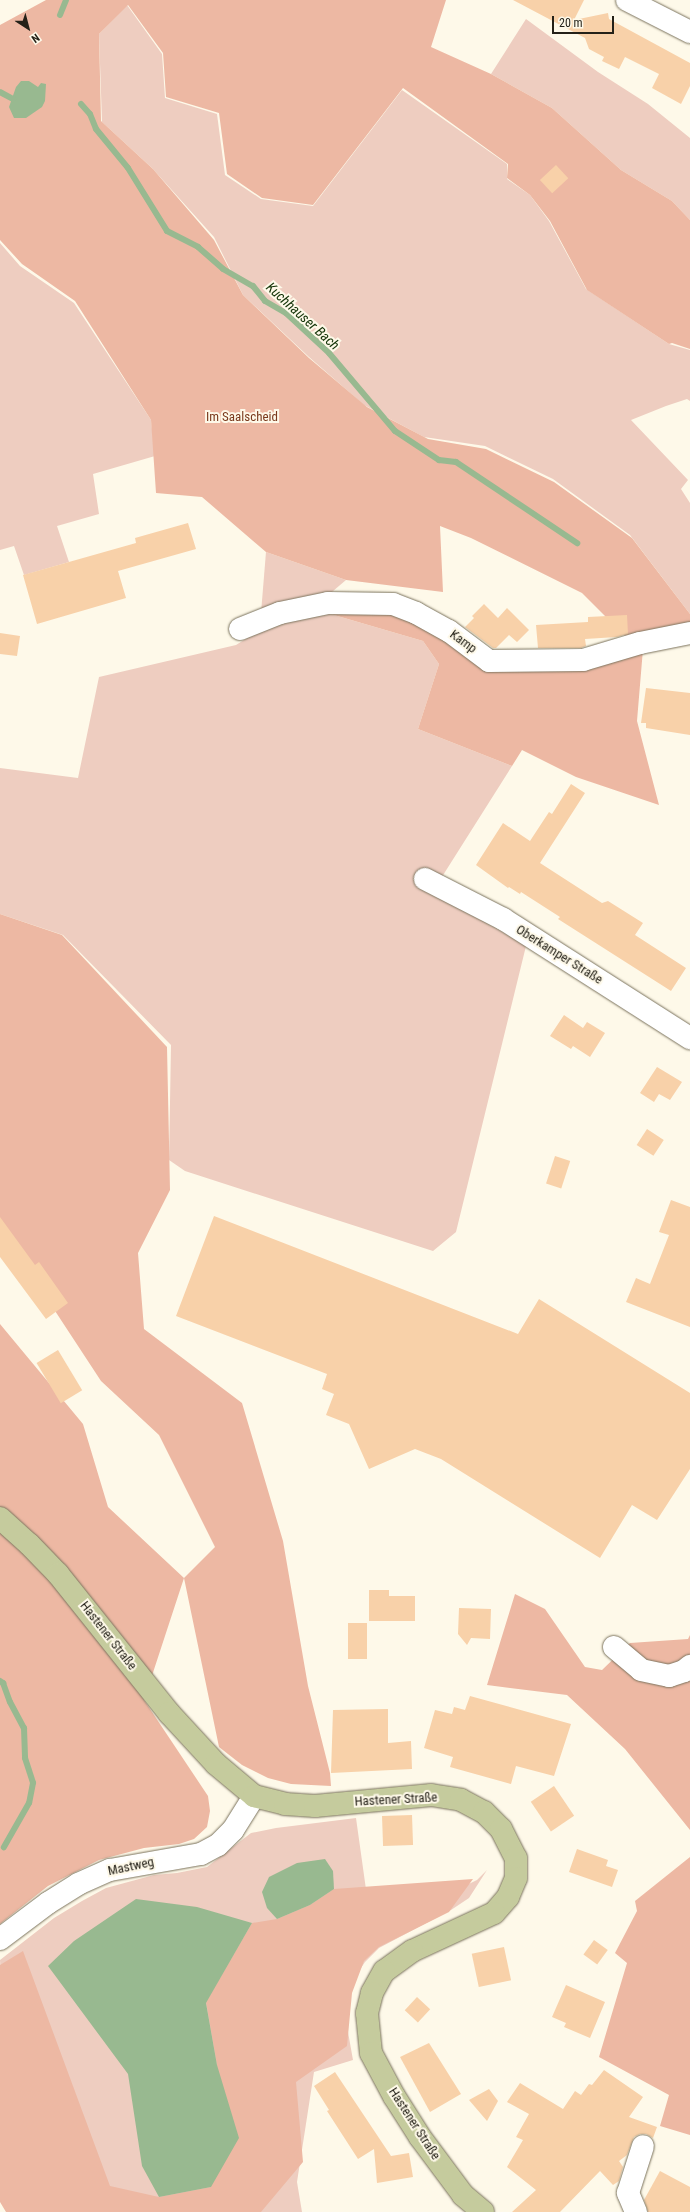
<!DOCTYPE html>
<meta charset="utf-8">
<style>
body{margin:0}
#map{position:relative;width:690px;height:2212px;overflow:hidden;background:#fef9e9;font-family:"Roboto Condensed",sans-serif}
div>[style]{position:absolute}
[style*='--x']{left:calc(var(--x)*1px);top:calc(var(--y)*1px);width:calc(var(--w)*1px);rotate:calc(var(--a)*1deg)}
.green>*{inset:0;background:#eecdc0}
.forest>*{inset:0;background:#edb8a3}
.water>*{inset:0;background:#98b990}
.stream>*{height:6px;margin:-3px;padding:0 3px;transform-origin:3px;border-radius:3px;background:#98b990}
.building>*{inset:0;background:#f8d1a9;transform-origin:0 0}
.roads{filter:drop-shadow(0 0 1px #7b735d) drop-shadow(0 0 1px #7b735d)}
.minor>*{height:22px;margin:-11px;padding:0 11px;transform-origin:11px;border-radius:11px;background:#fff}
.major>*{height:22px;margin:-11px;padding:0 11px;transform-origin:11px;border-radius:11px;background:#c5cb9d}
span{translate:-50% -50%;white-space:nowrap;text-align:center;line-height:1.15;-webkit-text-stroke:4px #fef9e9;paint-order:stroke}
.park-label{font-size:13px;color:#7a3a1d}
.street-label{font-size:13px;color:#242118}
.water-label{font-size:14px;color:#113206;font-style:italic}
.north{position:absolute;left:8px;top:8px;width:40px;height:40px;-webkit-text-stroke:3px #fef9e9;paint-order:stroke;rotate:144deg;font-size:11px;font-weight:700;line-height:16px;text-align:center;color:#242118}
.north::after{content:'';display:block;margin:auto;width:14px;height:18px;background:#242118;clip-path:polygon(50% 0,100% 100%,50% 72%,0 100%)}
.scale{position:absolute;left:552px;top:16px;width:62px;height:18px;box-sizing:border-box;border:2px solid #242118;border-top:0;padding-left:5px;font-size:12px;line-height:14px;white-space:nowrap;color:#242118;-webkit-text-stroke:3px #fef9e9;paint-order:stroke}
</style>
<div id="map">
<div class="green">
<div style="clip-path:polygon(127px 5px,162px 54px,165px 98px,217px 114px,225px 175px,261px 199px,313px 206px,402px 90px,507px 164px,507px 179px,530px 195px,549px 221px,586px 289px,669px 344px,690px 350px,690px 401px,687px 399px,666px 406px,631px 420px,688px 480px,681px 489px,690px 503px,690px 614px,630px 535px,553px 479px,485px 446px,424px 437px,364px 405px,309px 357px,243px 295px,214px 237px,152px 168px,102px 122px,99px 34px)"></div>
<div style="clip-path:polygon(526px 19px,598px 72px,648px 104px,690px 138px,690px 220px,672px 201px,621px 170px,552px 108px,491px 74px)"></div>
<div style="clip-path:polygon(0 243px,20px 266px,74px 303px,151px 420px,155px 456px,93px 474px,99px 514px,57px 526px,69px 562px,24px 575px,14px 546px,0 550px)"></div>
<div style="clip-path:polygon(266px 552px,346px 580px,326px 597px,261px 613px)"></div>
<div style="clip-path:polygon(310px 608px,423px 641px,439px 664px,418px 729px,512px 766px,433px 891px,526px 946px,456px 1232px,433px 1251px,185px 1171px,169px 1160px,171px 1045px,63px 935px,0 914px,0 768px,78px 778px,99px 677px,236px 645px,273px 622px)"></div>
<div style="clip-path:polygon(356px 1818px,370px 1918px,452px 1892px,477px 1880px,487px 1870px,469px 1898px,451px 1910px,379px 1948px,365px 1962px,355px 1977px,349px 1993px,348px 2032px,353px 2060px,314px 2072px,297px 2182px,302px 2212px,12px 2212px,0 1960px,54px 1918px,82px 1901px,106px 1888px,154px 1875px,177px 1873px,207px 1867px,251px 1833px,276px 1828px)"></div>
</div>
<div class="forest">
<div style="clip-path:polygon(46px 0,446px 0,431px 47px,491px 74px,552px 108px,621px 170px,672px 201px,690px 220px,690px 349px,672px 343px,669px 344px,587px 290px,550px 221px,530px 195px,507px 178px,508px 164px,403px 88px,313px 205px,262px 198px,227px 174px,219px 113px,166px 97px,163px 53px,128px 5px,99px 34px,101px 121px,153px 169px,214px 240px,243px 295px,309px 358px,367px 407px,428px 439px,486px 449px,554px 482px,632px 538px,690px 614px,690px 628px,628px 639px,582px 593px,471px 538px,440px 526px,443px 592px,346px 580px,266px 552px,202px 497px,156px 493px,151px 420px,75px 301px,22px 264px,0 240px,0 25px)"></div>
<div style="clip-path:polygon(310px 608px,408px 612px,512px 669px,594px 668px,643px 649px,637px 721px,659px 805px,576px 777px,522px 750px,512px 766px,418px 729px,439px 664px,423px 641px)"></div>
<div style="clip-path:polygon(0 914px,62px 935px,167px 1047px,170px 1190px,138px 1253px,144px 1329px,242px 1403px,283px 1541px,308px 1686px,330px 1773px,331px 1786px,291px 1784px,268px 1778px,242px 1765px,219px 1747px,184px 1578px,144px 1700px,208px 1796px,210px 1811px,207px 1827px,194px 1839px,179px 1844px,144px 1848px,99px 1860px,48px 1886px,0 1924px,0 1324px,83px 1424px,108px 1507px,184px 1578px,215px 1547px,159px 1435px,101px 1381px,0 1227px)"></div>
<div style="clip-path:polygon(515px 1594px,545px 1609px,585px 1667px,602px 1670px,630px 1643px,688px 1639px,690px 1635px,690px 1830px,625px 1749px,567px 1695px,487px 1685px)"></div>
<div style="clip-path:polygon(690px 1857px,690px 2135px,660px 2126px,669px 2095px,599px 2057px,627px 1963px,615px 1953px,637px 1911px,635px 1901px)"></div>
<div style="clip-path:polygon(473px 1879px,449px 1912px,379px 1947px,364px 1961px,352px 1993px,347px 2046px,296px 2082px,303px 2162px,261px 2212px,6px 2212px,0 2202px,0 1965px,23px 1951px,110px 2186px,159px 2197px,211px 2187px,217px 2065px,206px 2002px,252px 1923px,277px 1919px,310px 1905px,334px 1889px)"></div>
</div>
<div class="water">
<div style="clip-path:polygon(21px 81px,29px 81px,38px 87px,41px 83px,46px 84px,45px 101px,42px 107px,26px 118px,14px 118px,9px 107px,16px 87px)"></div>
<div style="clip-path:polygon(325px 1859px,333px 1871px,334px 1889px,310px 1905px,277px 1919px,267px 1908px,262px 1892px,269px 1877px,297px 1863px)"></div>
<div style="clip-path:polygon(136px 1899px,197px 1907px,252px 1923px,206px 2003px,217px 2065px,239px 2138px,211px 2187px,159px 2197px,142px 2166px,128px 2074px,48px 1966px,74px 1941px)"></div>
</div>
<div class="stream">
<div style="--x:60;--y:15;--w:16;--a:-68"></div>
<div style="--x:0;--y:92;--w:15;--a:28"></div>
<div style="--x:81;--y:104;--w:13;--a:48"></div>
<div style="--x:90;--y:114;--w:16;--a:68"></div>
<div style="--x:96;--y:129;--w:50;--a:50.6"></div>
<div style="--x:128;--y:168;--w:74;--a:58.2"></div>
<div style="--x:167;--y:231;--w:35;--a:27"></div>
<div style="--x:198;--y:247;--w:33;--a:41"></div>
<div style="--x:223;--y:269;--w:34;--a:30"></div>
<div style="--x:253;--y:286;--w:19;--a:51"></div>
<div style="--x:265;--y:301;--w:24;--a:30"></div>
<div style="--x:286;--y:313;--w:59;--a:42.9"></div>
<div style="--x:329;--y:353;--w:102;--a:49.8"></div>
<div style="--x:395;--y:431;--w:53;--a:33.4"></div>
<div style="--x:439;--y:460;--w:17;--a:7"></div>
<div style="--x:456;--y:462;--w:146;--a:33.8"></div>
<div style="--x:0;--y:1681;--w:4;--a:34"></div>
<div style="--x:3;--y:1683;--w:20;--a:70"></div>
<div style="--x:10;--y:1702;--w:30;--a:62"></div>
<div style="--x:24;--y:1728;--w:30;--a:88"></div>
<div style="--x:25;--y:1758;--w:26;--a:72"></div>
<div style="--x:33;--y:1783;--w:20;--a:101"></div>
<div style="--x:29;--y:1803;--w:51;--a:119.6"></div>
</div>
<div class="building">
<div style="clip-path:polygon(513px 0,584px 0,574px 20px,608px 13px,609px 19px,690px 63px,690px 86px,681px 104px,652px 88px,659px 74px,625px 57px,619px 69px,602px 61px,604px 57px,589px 49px,585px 38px)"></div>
<div style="left:556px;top:165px;width:18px;height:22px;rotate:47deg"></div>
<div style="clip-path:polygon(188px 523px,196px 549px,118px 571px,126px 598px,37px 624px,23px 575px,136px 543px,135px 538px)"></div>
<div style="clip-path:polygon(484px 604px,498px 618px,507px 608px,529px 630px,517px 642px,509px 635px,496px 648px,493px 648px,465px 627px,474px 618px,472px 616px)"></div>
<div style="clip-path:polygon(627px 615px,628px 634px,617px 637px,585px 639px,586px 646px,581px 648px,538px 648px,536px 625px,588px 622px,588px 617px)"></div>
<div style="clip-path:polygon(0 633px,20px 636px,17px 656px,0 654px)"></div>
<div style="clip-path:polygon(646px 688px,690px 693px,690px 735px,646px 728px,646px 723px,641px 723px)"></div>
<div style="clip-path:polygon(571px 784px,585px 793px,540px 863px,602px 903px,608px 901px,643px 923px,635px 935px,686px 968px,671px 991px,558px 919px,560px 917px,521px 892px,520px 894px,509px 887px,508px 888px,476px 865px,503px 823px,530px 841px,549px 812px,552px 814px)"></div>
<div style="clip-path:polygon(564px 1015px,583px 1028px,587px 1022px,605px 1033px,590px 1057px,573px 1046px,571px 1049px,550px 1036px)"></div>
<div style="clip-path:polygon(657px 1067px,682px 1082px,670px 1100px,659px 1094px,654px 1102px,640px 1093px)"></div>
<div style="left:647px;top:1129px;width:20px;height:19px;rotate:33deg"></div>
<div style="left:555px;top:1156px;width:16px;height:29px;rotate:18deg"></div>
<div style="clip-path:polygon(671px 1200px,690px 1207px,690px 1327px,626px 1302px,636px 1278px,650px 1284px,669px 1235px,659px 1232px)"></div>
<div style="clip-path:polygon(214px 1216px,518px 1334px,539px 1299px,690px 1393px,690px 1469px,657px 1520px,632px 1505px,600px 1558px,441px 1459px,415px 1449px,369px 1469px,349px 1424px,326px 1415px,334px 1394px,322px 1389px,327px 1374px,176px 1316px)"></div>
<div style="clip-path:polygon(0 1217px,35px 1265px,39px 1262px,68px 1303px,46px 1319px,0 1257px)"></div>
<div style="left:58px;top:1350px;width:47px;height:25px;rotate:59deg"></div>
<div style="clip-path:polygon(369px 1590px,389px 1590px,389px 1596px,415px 1596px,415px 1621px,369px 1621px)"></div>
<div style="clip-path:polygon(459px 1608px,491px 1609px,490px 1639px,471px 1638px,467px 1645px,458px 1634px)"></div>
<div style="left:348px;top:1623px;width:19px;height:36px"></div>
<div style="clip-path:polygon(470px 1696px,571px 1724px,554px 1776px,516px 1766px,511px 1784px,450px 1767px,453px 1757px,424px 1748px,435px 1710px,452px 1714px,454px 1707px,465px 1710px)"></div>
<div style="clip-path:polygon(388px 1709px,388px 1743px,411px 1741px,412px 1769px,331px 1773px,333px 1710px)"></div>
<div style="left:554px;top:1786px;width:36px;height:28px;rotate:56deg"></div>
<div style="left:412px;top:1815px;width:30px;height:30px;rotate:88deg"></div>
<div style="clip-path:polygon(577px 1849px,608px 1860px,606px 1866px,618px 1870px,612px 1887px,569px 1872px)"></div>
<div style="left:594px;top:1940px;width:17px;height:18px;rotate:36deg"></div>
<div style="left:504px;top:1947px;width:34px;height:33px;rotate:78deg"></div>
<div style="clip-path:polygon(566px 1985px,605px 2002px,590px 2038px,564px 2027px,566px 2023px,552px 2017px)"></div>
<div style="left:417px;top:1997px;width:18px;height:18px;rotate:43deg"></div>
<div style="clip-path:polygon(429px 2043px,461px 2094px,430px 2112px,400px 2057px)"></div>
<div style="clip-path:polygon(604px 2070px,643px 2097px,629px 2117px,657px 2127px,653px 2138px,646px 2134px,640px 2134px,634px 2137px,627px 2155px,619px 2161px,623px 2167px,619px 2181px,613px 2185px,600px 2171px,560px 2212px,512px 2212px,536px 2190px,507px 2167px,523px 2140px,516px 2137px,529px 2114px,507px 2102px,520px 2083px,563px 2109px,575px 2091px,581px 2095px,589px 2084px,592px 2085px)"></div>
<div style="clip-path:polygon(335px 2072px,391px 2156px,409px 2153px,413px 2177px,377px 2183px,374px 2149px,358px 2159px,327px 2111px,329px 2110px,314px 2086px)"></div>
<div style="clip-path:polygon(489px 2089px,498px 2101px,487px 2121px,469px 2100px)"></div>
<div style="clip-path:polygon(660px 2171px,690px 2187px,690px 2212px,648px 2212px,644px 2200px)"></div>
</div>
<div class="roads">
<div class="minor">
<div style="--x:627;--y:0;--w:71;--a:26.9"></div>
<div style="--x:240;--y:629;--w:43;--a:-21.8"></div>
<div style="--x:280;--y:613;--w:49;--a:-11.8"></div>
<div style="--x:328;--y:603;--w:65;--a:0.9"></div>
<div style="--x:393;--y:604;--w:25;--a:21"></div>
<div style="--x:416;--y:613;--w:38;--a:29"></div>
<div style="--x:449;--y:631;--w:50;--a:36.9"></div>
<div style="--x:489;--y:661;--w:94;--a:-0.6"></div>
<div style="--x:583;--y:660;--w:59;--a:-16.6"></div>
<div style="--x:640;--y:643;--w:51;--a:-11.3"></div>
<div style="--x:425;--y:879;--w:88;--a:27.1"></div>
<div style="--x:503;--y:919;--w:222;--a:32.5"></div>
<div style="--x:614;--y:1647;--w:35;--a:40"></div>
<div style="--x:641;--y:1670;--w:29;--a:12"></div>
<div style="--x:669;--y:1676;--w:16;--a:-18"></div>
<div style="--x:684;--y:1671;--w:8;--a:-40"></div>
<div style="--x:0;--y:1939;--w:60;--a:-36.9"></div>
<div style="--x:48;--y:1903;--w:36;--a:-32"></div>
<div style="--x:78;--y:1884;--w:35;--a:-24"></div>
<div style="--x:110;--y:1870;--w:92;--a:-10"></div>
<div style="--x:201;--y:1854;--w:19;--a:-28"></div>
<div style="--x:218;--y:1845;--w:21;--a:-45"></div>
<div style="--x:233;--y:1830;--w:40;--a:-58"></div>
<div style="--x:636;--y:2212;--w:21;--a:-113"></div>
<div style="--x:628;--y:2193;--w:49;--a:-72.3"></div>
</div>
<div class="major">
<div style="--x:0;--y:1518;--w:39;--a:42"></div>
<div style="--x:29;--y:1544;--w:42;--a:46"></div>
<div style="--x:58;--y:1574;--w:178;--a:51.4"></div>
<div style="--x:169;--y:1713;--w:69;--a:47.3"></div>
<div style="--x:216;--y:1764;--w:50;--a:40.1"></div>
<div style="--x:254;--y:1796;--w:32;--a:14"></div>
<div style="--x:285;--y:1804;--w:30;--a:4"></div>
<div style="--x:315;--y:1806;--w:117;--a:-5.4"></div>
<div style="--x:431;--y:1795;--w:30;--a:9"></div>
<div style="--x:461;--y:1800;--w:26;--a:28"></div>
<div style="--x:484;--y:1812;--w:24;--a:45"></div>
<div style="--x:501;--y:1829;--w:33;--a:63"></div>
<div style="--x:516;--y:1858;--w:20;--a:90"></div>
<div style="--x:516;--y:1878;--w:21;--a:113"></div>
<div style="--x:508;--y:1897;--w:21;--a:131"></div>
<div style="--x:494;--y:1913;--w:90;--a:155.1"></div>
<div style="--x:412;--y:1951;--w:34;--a:144"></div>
<div style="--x:384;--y:1971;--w:25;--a:119"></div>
<div style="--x:372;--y:1993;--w:21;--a:104"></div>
<div style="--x:367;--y:2013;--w:40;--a:84.3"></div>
<div style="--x:371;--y:2053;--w:49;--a:61.9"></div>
<div style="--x:394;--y:2096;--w:49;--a:57.6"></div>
<div style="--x:420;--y:2137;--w:72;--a:53.4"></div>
<div style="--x:463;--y:2195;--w:26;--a:40"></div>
</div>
</div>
<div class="park-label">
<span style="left:242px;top:417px">Im Saalscheid</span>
</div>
<div class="street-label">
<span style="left:463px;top:642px;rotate:36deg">Kamp</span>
<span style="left:559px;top:955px;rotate:32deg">Oberkamper Straße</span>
<span style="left:108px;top:1636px;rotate:52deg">Hastener Straße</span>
<span style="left:396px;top:1800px;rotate:-3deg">Hastener Straße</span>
<span style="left:131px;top:1867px;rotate:-12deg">Mastweg</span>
<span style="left:414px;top:2124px;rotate:57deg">Hastener Straße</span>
</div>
<div class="water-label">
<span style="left:303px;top:316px;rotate:42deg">Kuchhauser Bach</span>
</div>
<div class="north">N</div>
<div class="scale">20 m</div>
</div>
